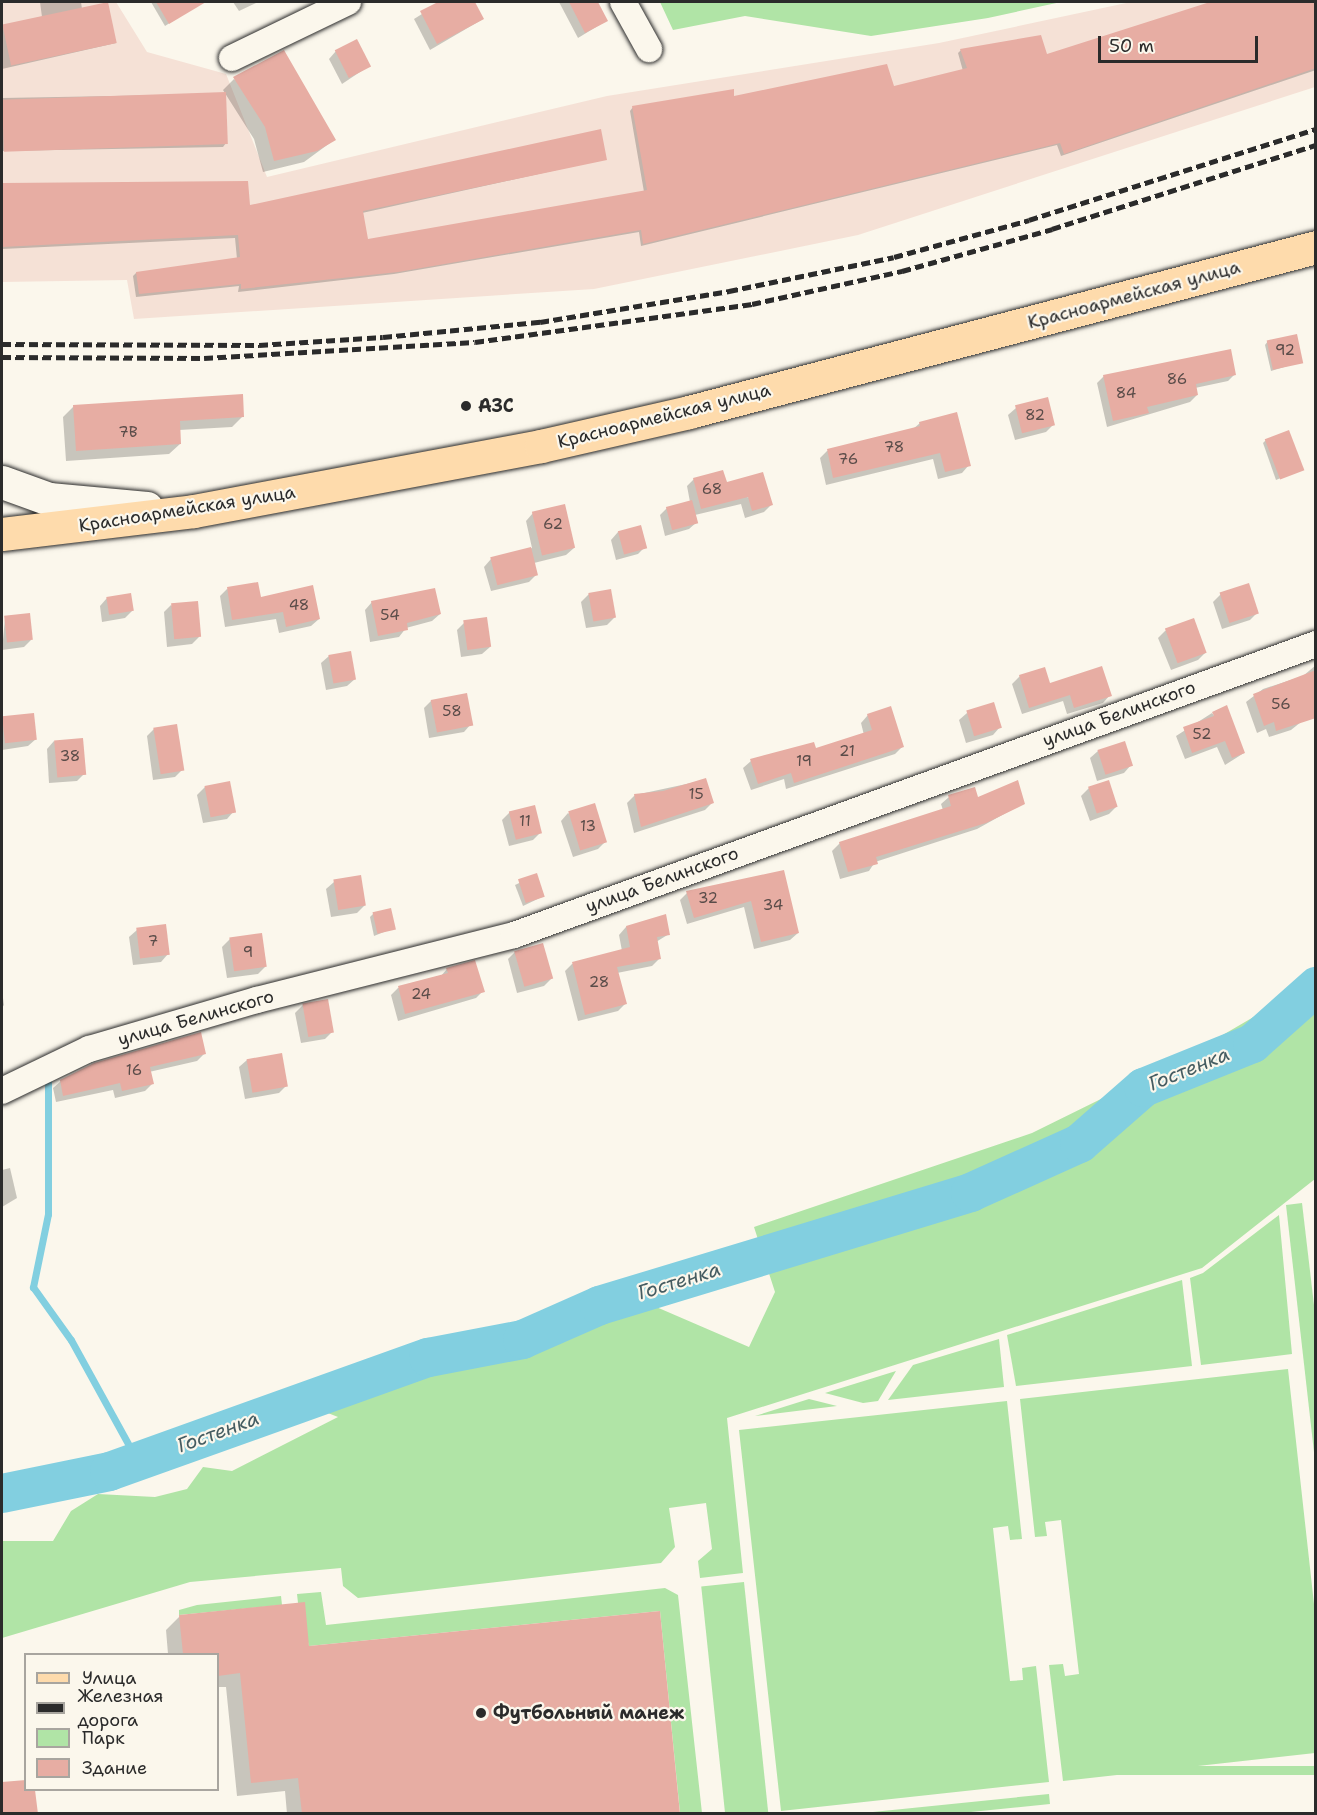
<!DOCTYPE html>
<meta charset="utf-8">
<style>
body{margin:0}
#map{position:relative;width:1317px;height:1815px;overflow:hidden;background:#fbf7ec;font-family:"Shantell Sans",sans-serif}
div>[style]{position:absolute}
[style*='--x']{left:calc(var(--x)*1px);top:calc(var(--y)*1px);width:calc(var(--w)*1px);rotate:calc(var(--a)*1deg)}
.built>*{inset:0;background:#f5e1d6}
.green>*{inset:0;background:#b0e4a6;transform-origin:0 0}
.shadow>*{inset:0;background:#0003}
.stream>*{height:7px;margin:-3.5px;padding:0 3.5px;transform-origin:3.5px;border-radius:3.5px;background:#82cfe0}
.river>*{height:39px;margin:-19.5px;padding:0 19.5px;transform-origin:19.5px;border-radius:19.5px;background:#82cfe0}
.building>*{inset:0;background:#e7ada3;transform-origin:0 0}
.roads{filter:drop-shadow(0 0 2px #2b2b2b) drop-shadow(0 0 2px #2b2b2b)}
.minor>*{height:26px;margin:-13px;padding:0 13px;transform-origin:13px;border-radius:13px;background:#fbf7ec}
.secondary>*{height:33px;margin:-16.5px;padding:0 16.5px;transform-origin:16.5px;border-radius:16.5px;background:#fbf7ec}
.primary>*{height:33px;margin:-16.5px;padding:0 16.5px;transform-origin:16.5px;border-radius:16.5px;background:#fedbac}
.rail>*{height:4.5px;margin-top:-2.25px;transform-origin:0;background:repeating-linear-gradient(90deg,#2b2b2b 0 9px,transparent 0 13.5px)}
.dots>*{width:16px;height:16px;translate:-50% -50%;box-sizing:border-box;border:3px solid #fbf7ec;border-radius:50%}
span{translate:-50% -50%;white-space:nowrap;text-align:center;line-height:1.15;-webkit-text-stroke:4.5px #fbf7ec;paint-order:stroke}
.number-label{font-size:15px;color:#5a4c49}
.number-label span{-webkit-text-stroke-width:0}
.street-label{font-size:18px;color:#2b2b2b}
.poi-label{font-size:18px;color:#2b2b2b;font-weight:700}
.left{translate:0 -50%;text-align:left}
.water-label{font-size:20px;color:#455c61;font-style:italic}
.frame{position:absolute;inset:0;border:3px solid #2b2b2b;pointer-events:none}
.legend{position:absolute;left:24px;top:1653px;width:195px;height:138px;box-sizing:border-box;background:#fbf7ec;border:2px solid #a8a59f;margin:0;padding:8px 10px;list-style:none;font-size:18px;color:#2b2b2b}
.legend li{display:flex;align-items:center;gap:12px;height:30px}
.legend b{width:30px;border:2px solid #a8a59f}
.scale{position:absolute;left:1098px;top:36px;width:160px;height:27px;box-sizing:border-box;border:3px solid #2b2b2b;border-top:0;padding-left:8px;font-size:18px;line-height:21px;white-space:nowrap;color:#2b2b2b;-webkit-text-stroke:4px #fbf7ec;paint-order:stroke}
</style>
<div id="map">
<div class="built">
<div style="clip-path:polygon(2px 2px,116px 2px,147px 52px,226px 74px,267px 177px,607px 96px,939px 43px,1131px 2px,1315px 2px,1315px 87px,858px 235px,594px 289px,134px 319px,127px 280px,2px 282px)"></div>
</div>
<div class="green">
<div style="clip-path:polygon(660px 2px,1061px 2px,988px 18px,871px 36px,745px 16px,673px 30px)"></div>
<div style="clip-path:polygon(1315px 976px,1315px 1179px,1202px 1268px,727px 1418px,743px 1573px,700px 1578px,698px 1561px,712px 1549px,706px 1503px,669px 1508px,675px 1547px,661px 1563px,358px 1598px,343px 1586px,341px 1568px,190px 1582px,2px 1638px,2px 1541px,53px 1541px,71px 1511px,98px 1494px,155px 1497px,187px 1489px,203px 1467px,232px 1471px,338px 1417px,305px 1404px,647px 1303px,749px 1347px,775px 1292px,754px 1227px,1032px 1133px,1180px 1060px,1274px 1005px)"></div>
<div style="clip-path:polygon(1302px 1203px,1316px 1322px,1315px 1461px,1286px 1205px)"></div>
<div style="clip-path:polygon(1279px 1215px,1292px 1354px,1201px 1365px,1190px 1278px,1203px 1273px)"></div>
<div style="clip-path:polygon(1182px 1280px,1192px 1366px,1016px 1386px,1007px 1335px)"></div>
<div style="clip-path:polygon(999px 1339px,1004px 1387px,888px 1400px,913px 1365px)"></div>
<div style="clip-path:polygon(1288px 1369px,1315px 1613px,1315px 1753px,1063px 1781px,1049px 1665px,1063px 1664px,1065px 1676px,1079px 1674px,1061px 1520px,1045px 1522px,1047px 1536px,1035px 1537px,1020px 1399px)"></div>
<div style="clip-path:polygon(896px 1371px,878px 1401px,863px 1403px,825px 1393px)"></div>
<div style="clip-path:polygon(809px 1399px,837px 1406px,755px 1416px)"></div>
<div style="clip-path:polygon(1007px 1401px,1022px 1539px,1010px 1540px,1008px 1526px,993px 1528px,1010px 1681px,1023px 1680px,1022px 1668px,1036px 1666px,1049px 1782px,781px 1811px,739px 1430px)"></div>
<div style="left:744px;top:1582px;width:232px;height:43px;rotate:84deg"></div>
<div style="clip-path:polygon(665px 1588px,678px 1595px,702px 1813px,680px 1813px,660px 1611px,309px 1646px,298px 1603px,297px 1594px,321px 1592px,326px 1625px)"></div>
<div style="clip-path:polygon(281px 1596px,282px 1605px,179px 1615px,179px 1610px,197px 1605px)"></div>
<div style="left:1315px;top:1766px;width:9px;height:252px;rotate:90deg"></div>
<div style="clip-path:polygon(1049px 1794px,1050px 1804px,961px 1813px,863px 1813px)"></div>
</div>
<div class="shadow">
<div style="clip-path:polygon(40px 2px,81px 2px,82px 9px,116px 43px,2px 69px,2px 26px,42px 17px)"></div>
<div style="clip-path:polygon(151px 2px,195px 2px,198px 5px,165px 26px)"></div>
<div style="clip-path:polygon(233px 2px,258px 2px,239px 11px)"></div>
<div style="clip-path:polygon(441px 2px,473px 2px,483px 19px,430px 50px,414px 19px)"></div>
<div style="clip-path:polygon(559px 2px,596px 2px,606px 21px,578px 38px)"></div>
<div style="clip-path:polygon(1215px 2px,1316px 2px,1316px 70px,1061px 156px,1057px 145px,641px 246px,639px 232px,394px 274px,238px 292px,239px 286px,136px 297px,133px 276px,136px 273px,237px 259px,235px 238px,2px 249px,2px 185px,246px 182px,248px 207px,606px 159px,362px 213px,367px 240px,644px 192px,630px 111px,633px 107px,893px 88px,963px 71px,958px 53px,961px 50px,1046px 56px)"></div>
<div style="clip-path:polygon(336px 51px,369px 66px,342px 84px,329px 59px)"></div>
<div style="clip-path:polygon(234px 79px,334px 140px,304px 162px,263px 172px,254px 139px,223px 90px)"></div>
<div style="clip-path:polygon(225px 94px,226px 143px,223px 147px,2px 151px,2px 98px)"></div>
<div style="clip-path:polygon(1268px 341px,1301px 362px,1271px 371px,1265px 345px)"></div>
<div style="clip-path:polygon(1235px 374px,1228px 381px,1195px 388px,1197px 395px,1190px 402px,1107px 427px,1097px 383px,1104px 376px)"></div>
<div style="clip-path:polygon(74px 406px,243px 416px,232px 427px,179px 430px,180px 444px,169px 454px,66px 461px,63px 417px)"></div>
<div style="clip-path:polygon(1016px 408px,1054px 424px,1046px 432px,1015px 440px,1008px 415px)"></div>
<div style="clip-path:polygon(920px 423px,969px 465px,962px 473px,938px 479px,933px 459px,826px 485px,820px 458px,827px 451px,913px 429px)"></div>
<div style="clip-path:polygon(1266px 440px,1302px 469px,1276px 480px,1263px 443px)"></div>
<div style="clip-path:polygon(694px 479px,771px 505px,764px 512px,745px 518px,741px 504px,695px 515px,697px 522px,689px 529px,665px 536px,660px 515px,667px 508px,690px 502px,687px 486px)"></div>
<div style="clip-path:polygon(533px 513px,574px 548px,566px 555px,534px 563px,537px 574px,529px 582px,491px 591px,484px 567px,491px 559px,532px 548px,526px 521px)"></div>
<div style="clip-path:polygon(618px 532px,645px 547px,638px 554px,616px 560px,611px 540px)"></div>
<div style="clip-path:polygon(227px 589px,259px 599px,319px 619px,311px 626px,279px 633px,276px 619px,225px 627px,220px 596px)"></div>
<div style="clip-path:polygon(589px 594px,615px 617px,607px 625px,586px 628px,581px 602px)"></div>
<div style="clip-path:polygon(1221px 594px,1257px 613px,1250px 620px,1222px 629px,1213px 602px)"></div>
<div style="clip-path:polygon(107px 598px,132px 611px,125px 618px,102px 622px,100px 606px)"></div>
<div style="clip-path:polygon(372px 602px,440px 614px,432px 621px,406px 628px,399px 637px,370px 642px,365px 610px)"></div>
<div style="clip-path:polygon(171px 605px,199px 637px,192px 644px,167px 647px,164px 612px)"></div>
<div style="clip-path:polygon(5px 618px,31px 640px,24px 647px,2px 650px)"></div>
<div style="clip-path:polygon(1193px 620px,1205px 653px,1198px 660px,1171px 670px,1158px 638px,1165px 631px)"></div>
<div style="clip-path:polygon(464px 623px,490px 647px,482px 654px,461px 657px,457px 630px)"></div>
<div style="clip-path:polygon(329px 656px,355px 679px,347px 686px,326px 690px,321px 663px)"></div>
<div style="clip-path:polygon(1316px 665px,1316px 710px,1291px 730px,1269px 737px,1266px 729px,1257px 733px,1246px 702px,1263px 689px,1303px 676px)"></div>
<div style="clip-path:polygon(1020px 676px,1049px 685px,1110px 695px,1103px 703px,1067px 714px,1063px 701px,1022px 714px,1012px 684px)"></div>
<div style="clip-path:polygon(431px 701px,471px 724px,464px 732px,429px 738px,424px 708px)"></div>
<div style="clip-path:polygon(967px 713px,1000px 727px,993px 735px,966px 743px,959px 720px)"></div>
<div style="clip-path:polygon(1212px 713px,1244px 753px,1225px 765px,1217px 747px,1185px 759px,1176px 736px)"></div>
<div style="clip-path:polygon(33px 715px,36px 739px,28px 746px,2px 750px,2px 718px)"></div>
<div style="clip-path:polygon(868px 715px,902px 747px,895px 754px,786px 789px,784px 779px,751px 790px,743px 768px,751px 761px,815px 750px,864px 735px,861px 723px)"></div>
<div style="clip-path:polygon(154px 729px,182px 770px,175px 777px,153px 780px,147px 736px)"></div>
<div style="clip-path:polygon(54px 741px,84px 774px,77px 781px,49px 783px,47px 749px)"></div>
<div style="clip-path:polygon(1098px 751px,1131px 765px,1124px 773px,1097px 781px,1090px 758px)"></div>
<div style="clip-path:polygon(705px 780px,712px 803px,705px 810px,634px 833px,627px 803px,635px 795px)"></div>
<div style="clip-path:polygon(205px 787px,234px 811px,227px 819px,203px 823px,197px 795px)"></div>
<div style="clip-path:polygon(1089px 788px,1117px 806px,1109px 814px,1090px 821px,1081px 796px)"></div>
<div style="clip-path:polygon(949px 797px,1024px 803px,977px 829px,875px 862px,869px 871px,840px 879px,832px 851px,840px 843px,943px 810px,941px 804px)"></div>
<div style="clip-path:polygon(510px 812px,540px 833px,533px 840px,509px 846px,502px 820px)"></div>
<div style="clip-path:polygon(568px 813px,606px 841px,598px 849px,573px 857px,561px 821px)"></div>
<div style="clip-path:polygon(783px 872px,798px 933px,790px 940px,754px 949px,744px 907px,687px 924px,680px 900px,687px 893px)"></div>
<div style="clip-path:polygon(536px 875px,544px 896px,523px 906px,515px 885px)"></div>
<div style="clip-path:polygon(334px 882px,365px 905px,357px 913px,331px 917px,326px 889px)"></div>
<div style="clip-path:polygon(373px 914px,394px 928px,374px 936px,370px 917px)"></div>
<div style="clip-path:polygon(665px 916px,669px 934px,656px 942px,659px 959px,652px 966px,617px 973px,625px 1004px,618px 1011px,578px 1021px,565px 971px,572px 964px,622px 951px,619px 935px,626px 927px)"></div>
<div style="clip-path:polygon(137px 930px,168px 954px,161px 962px,133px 965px,129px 937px)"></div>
<div style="clip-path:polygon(230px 939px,265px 967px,258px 974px,227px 978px,222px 947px)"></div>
<div style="clip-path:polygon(515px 952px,551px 979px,544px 986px,517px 993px,508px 959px)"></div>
<div style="clip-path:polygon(447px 969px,483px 991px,476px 998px,398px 1021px,391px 995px,398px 988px,440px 977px)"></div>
<div style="clip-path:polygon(2px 991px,4px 1005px,2px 1008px)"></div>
<div style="clip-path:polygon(303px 1005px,332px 1032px,325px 1039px,301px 1043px,295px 1013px)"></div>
<div style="clip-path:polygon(204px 1054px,197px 1061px,149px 1072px,152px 1084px,145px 1091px,115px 1098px,113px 1090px,56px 1102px,53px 1088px,61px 1081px)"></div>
<div style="clip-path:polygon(247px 1060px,286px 1086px,279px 1093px,245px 1099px,239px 1067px)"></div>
<div style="clip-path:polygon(10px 1168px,17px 1198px,2px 1207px,2px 1170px)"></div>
<div style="clip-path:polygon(180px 1616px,308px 1648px,679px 1814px,287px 1814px,285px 1791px,237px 1796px,226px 1687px,218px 1687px,218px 1654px,168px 1654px,166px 1630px)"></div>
<div style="clip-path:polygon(26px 1781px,26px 1790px,34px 1790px,36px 1814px,2px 1814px,2px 1784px)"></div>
</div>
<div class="stream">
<div style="--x:48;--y:1079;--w:135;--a:90"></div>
<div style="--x:48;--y:1214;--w:75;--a:101.6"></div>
<div style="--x:33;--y:1287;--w:65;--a:54.4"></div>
<div style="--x:71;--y:1340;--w:137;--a:61.2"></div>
</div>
<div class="river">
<div style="--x:2;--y:1493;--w:109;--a:-11.6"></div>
<div style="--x:109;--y:1471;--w:339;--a:-19.7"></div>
<div style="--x:428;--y:1357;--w:96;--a:-10.8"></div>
<div style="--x:522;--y:1339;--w:84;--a:-23.8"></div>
<div style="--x:599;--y:1305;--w:388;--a:-16.9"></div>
<div style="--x:970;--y:1192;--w:120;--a:-24.2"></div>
<div style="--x:1079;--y:1143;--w:85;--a:-41.2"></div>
<div style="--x:1143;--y:1087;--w:118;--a:-22"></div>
<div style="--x:1252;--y:1043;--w:86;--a:-41.7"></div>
</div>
<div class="building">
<div style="left:108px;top:2px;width:42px;height:108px;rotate:78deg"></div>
<div style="clip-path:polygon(156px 2px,206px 2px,169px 24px)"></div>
<div style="clip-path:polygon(438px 2px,475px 2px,484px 19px,437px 44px,420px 11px)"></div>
<div style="clip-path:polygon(569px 2px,598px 2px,608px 21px,585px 33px)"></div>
<div style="clip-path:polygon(1210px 2px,1316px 2px,1316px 68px,1064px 154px,1060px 143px,643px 244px,641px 230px,398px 272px,241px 289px,241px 284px,139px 294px,136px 272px,240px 257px,238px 235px,2px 247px,2px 183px,248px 181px,250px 205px,601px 129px,607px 160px,363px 211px,368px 239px,647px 190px,632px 106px,734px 89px,734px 96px,887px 64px,894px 86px,967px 68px,960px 49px,1041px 35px,1047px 54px)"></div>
<div style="left:357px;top:39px;width:31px;height:25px;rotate:63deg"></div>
<div style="clip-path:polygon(284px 50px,336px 140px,317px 151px,274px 161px,265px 127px,233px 77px)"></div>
<div style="left:226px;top:92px;width:52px;height:224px;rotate:88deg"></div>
<div style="left:1297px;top:334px;width:30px;height:31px;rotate:78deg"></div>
<div style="clip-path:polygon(1231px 349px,1236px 375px,1196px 384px,1198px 395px,1147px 407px,1149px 413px,1113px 421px,1103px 375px)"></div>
<div style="clip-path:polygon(243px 394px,244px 417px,180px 421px,181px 444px,76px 451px,73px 405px)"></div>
<div style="left:1048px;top:397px;width:29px;height:34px;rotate:76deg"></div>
<div style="clip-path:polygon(957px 412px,971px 466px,945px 472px,940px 453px,833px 478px,827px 449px,920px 426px,919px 422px)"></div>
<div style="left:1289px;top:430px;width:43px;height:26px;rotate:69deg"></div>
<div style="clip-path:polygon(723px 470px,727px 482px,763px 472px,773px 505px,752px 511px,748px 497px,701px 509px,693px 478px)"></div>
<div style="left:692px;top:500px;width:24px;height:27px;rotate:75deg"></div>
<div style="left:565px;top:504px;width:45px;height:34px;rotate:77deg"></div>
<div style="left:641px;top:525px;width:24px;height:24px;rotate:75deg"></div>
<div style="left:531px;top:547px;width:29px;height:42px;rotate:76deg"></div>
<div style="clip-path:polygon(258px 582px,261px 597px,313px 585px,320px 619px,286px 627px,283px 612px,232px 620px,227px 587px)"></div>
<div style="left:1249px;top:583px;width:32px;height:31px;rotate:72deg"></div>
<div style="clip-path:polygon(435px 588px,441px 614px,407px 623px,408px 630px,378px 636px,371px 601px)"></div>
<div style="left:611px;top:589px;width:29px;height:23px;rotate:80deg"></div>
<div style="left:131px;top:593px;width:18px;height:25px;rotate:81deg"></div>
<div style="left:198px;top:601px;width:36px;height:27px;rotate:85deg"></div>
<div style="left:30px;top:613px;width:27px;height:26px;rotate:84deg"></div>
<div style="left:487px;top:617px;width:30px;height:24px;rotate:82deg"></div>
<div style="left:1194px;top:618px;width:37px;height:31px;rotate:70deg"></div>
<div style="left:351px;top:651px;width:29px;height:23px;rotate:80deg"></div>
<div style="clip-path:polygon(1102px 666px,1112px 696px,1074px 708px,1070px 695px,1029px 708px,1019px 675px,1045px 667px,1050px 683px)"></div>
<div style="clip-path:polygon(1316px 670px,1316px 718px,1276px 731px,1274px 722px,1264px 726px,1253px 694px)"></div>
<div style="left:467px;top:693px;width:33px;height:37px;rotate:79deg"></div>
<div style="left:994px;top:702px;width:27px;height:29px;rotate:73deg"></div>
<div style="clip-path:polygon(1227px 705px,1245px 753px,1232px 758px,1225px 741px,1192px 753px,1183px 727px,1214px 716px,1212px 712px)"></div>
<div style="clip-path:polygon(891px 706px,904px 747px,794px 783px,791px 773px,758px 784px,750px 759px,814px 742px,816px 748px,872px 730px,867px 714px)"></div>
<div style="left:34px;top:713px;width:27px;height:32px;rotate:84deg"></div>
<div style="left:177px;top:724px;width:47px;height:24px;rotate:81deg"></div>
<div style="left:83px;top:738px;width:37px;height:29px;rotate:85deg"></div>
<div style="left:1125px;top:741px;width:26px;height:29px;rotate:72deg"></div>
<div style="clip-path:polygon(706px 778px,714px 803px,641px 827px,634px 794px,663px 791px)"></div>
<div style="clip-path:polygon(1018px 780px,1025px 804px,986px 823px,876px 857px,878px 864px,848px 872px,839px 842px,951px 806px,948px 795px,975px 787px,978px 797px)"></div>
<div style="left:1109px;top:780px;width:28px;height:22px;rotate:72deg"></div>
<div style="left:230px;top:781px;width:32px;height:26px;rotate:79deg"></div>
<div style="left:595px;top:803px;width:41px;height:28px;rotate:73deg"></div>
<div style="left:535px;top:805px;width:29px;height:27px;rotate:76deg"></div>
<div style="clip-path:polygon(784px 870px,799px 933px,761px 942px,751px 901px,694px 918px,686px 891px)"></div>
<div style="left:537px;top:873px;width:25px;height:20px;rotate:72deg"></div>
<div style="left:361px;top:875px;width:31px;height:28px;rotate:81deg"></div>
<div style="left:391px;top:908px;width:22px;height:19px;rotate:77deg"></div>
<div style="clip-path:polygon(666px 914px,670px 935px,657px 937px,661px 959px,617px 967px,627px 1004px,585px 1015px,572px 962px,630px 947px,626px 926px)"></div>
<div style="left:166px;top:924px;width:31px;height:30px;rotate:83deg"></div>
<div style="left:262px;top:933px;width:34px;height:33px;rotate:82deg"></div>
<div style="left:543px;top:943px;width:37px;height:30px;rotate:74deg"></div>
<div style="clip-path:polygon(475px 960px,485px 992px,405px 1014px,398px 986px,448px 973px,446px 968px)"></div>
<div style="left:328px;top:999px;width:34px;height:26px;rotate:80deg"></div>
<div style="clip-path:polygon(201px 1032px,206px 1054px,150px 1067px,154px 1084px,122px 1091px,120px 1083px,63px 1096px,60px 1080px,94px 1063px)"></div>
<div style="left:282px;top:1053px;width:34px;height:36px;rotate:80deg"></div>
<div style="clip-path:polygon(305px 1602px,309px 1646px,660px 1611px,680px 1814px,302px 1814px,298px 1778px,251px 1783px,240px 1673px,218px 1676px,218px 1654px,183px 1654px,179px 1615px)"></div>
<div style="clip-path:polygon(26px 1780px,26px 1790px,35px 1790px,38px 1814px,2px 1814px,2px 1782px)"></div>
</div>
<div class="roads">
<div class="minor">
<div style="--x:623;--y:2;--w:54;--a:61"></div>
<div style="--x:232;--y:58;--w:129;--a:-25.8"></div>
<div style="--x:2;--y:1091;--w:97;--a:-25.8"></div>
<div style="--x:89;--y:1049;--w:175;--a:-16.3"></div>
<div style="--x:257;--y:1000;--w:265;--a:-14.2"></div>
<div style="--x:514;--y:935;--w:853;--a:-19.94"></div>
</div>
<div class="secondary">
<div style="--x:2;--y:482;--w:50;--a:19.9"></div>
<div style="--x:49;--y:499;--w:98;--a:5.2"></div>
</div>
<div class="primary">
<div style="--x:2;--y:534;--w:193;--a:-6.8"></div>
<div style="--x:194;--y:511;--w:353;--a:-10.6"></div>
<div style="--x:541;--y:446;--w:152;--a:-12.9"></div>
<div style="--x:689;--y:412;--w:648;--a:-14.74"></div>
</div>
</div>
<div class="rail">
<div style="--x:2;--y:344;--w:257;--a:0.2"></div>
<div style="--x:259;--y:345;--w:124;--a:-3.7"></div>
<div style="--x:383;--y:337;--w:158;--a:-5.5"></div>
<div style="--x:540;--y:322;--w:192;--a:-9.3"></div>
<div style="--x:729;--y:291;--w:168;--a:-11.6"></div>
<div style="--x:894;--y:257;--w:140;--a:-15.3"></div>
<div style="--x:1029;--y:220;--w:301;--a:-17.6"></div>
<div style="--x:2;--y:357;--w:202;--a:0.3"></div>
<div style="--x:204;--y:358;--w:271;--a:-3.4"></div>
<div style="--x:475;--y:342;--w:280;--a:-7.8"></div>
<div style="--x:752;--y:304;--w:154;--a:-12.4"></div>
<div style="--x:902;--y:271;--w:156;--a:-15.6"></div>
<div style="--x:1052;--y:229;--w:277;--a:-17.7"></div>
</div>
<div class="dots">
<div style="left:466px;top:406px;background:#2b2b2b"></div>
<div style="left:481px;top:1713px;background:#2b2b2b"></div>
</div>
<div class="number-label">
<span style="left:1285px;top:351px">92</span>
<span style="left:1177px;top:380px">86</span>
<span style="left:1126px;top:394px">84</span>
<span style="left:1035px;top:416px">82</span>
<span style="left:128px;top:433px">7В</span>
<span style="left:894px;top:448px">78</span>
<span style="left:848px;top:460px">76</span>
<span style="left:712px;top:490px">68</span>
<span style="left:553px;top:525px">62</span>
<span style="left:299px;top:606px">48</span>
<span style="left:390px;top:616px">54</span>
<span style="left:1281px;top:705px">56</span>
<span style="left:452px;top:712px">58</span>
<span style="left:1202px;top:735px">52</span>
<span style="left:847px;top:752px">21</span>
<span style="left:70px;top:757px">38</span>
<span style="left:804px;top:762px">19</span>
<span style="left:696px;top:795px">15</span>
<span style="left:525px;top:822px">11</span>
<span style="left:588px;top:827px">13</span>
<span style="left:708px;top:899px">32</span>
<span style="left:773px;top:906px">34</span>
<span style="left:153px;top:942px">7</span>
<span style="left:248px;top:953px">9</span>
<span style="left:599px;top:983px">28</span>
<span style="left:421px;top:995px">24</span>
<span style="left:134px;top:1071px">16</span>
</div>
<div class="street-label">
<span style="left:1134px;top:295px;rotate:-15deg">Красноармейская улица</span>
<span style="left:664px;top:416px;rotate:-14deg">Красноармейская улица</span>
<span style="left:187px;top:509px;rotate:-9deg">Красноармейская улица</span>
<span style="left:1119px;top:714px;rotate:-20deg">улица Белинского</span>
<span style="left:662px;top:880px;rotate:-20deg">улица Белинского</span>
<span style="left:196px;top:1018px;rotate:-16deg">улица Белинского</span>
</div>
<div class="poi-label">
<span class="left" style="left:478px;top:406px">АЗС</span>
<span class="left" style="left:493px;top:1713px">Футбольный манеж</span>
</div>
<div class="water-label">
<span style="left:1189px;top:1069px;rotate:-22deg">Гостенка</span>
<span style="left:679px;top:1281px;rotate:-17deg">Гостенка</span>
<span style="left:218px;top:1432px;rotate:-20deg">Гостенка</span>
</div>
<div class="frame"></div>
<ul class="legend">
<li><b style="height:8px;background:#fedbac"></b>Улица</li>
<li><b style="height:8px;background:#2b2b2b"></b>Железная дорога</li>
<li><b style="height:16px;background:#b0e4a6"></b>Парк</li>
<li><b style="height:16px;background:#e7ada3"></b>Здание</li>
</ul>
<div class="scale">50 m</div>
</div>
